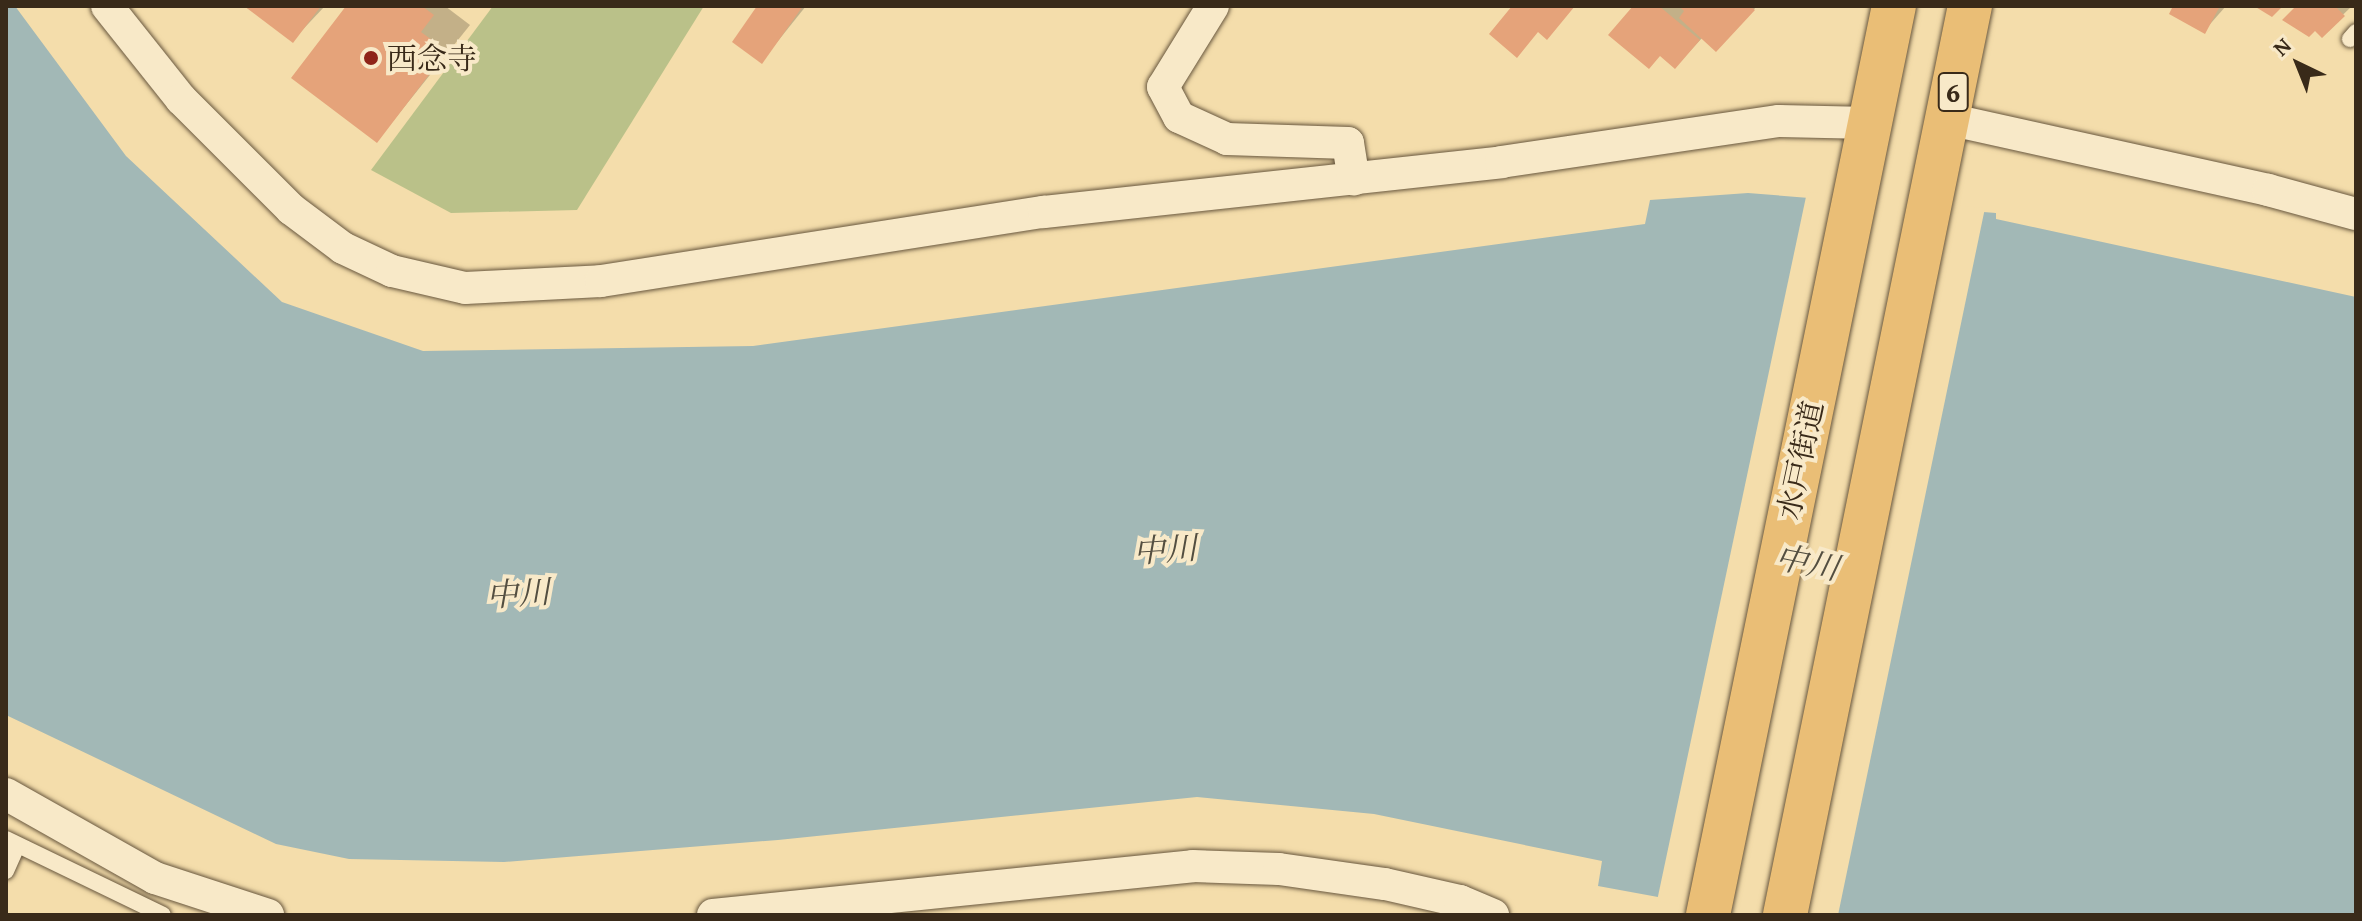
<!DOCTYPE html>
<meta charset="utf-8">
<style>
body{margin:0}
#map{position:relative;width:2362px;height:921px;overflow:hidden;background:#f4ddab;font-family:"Gentium Book Plus","Noto Serif JP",serif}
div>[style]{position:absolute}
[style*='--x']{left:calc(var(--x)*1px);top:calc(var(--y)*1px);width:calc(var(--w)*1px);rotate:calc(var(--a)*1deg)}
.green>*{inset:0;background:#bac189}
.water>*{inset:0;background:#a2b8b6}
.pier>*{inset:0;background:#f4ddab}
.shadow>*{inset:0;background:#0003}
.building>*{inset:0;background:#e5a37a}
.roads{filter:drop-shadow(0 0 2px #68573e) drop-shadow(0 0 2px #68573e)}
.service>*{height:16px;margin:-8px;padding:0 8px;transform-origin:8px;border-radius:8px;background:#f8e9c8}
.minor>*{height:32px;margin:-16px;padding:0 16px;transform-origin:16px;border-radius:16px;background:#f8e9c8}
.trunk>*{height:44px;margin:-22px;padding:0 22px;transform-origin:22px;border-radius:22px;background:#eabe76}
.dots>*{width:22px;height:22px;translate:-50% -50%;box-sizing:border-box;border:4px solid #f8e9c8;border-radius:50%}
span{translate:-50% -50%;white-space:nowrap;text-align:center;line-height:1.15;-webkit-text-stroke:8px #f8e9c8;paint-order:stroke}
.shield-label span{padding:2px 6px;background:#f8e9c8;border:2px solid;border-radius:6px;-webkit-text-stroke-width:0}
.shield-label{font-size:28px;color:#392a19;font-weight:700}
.poi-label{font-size:30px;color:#392a19}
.left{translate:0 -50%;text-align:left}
.street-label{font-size:30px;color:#392a19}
.water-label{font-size:32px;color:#534e40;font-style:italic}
.frame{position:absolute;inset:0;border:8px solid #392a19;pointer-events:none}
.north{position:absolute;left:2258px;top:24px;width:80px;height:80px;-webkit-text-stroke:6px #f8e9c8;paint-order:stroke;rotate:317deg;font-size:22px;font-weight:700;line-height:32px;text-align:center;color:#392a19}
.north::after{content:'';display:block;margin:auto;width:28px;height:36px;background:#392a19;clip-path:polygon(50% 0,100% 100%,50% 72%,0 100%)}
</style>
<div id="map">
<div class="green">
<div style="clip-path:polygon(493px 6px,704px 6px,577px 210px,451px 213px,371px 170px)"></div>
</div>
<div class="water">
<div style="clip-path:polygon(6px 6px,15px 6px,126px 156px,282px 302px,423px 351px,753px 346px,1645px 224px,1650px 200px,1748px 193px,1996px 213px,1996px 219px,2356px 297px,2356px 915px,1756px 915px,1598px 886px,1602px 861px,1374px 814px,1197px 797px,778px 840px,504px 862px,349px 859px,276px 844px,6px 715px)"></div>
</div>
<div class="pier">
<div style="clip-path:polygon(1807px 192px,1985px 208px,1838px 915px,1734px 915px,1657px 901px)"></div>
</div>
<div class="shadow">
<div style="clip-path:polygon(247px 6px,325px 6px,293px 40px)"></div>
<div style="clip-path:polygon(349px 6px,445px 6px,470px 25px,377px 141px)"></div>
<div style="clip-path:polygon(759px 6px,806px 6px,762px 61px)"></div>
<div style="clip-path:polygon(1635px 6px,1757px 6px,1733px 32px,1703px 37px,1675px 67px)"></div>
<div style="clip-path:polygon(2176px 6px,2226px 6px,2204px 31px)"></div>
<div style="clip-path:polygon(2298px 6px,2352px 6px,2322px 35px)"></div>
</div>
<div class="building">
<div style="clip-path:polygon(244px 6px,321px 6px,293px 43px)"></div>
<div style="clip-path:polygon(346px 6px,422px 6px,434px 15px,421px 32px,447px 51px,377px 143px,291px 78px)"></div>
<div style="clip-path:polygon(757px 6px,803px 6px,762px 64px,732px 42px)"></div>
<div style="clip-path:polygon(1512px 6px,1575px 6px,1547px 40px,1538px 32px,1517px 58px,1489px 34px)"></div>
<div style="clip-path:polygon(1633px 6px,1659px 6px,1700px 40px,1675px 69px,1660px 56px,1649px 69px,1608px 35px)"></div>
<div style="clip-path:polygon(1679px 6px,1750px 6px,1755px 10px,1716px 52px,1679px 18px,1684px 11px)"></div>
<div style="clip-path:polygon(2173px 6px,2220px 6px,2205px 34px,2169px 14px)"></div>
<div style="clip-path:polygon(2254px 6px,2283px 6px,2272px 17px)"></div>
<div style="clip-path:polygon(2296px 6px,2335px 6px,2345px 16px,2322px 38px,2315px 31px,2309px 37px,2282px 20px)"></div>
</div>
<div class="roads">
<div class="service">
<div style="--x:2350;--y:39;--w:9;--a:-49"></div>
<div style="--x:6;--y:839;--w:174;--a:25.8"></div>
<div style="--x:6;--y:871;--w:27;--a:-66"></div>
</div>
<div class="minor">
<div style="--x:107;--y:6;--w:119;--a:51.5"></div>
<div style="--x:181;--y:99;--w:156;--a:45"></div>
<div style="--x:291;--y:209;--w:65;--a:36.9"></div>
<div style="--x:343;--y:248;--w:54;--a:25.1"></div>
<div style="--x:392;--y:271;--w:75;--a:13.1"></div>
<div style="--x:465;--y:288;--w:136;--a:-2.9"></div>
<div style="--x:601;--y:281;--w:448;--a:-8.9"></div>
<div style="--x:1044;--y:212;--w:460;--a:-6.2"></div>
<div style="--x:1501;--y:162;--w:281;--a:-8.4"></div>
<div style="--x:1779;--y:121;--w:91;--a:1.3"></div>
<div style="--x:1213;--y:6;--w:95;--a:121.7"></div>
<div style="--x:1163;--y:87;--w:34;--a:62"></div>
<div style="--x:1179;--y:117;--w:53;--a:24.6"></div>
<div style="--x:1227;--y:139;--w:121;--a:1.9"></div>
<div style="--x:1348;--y:143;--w:37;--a:81"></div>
<div style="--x:1948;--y:119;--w:328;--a:12.5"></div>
<div style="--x:2268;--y:190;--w:91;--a:15.3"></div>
<div style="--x:6;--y:794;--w:171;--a:29.4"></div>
<div style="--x:155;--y:878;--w:119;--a:18.1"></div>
<div style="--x:713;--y:915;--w:482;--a:-5.8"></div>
<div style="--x:1193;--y:866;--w:86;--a:2"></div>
<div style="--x:1279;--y:869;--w:107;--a:8.1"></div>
<div style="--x:1385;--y:884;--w:77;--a:12.8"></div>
<div style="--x:1460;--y:901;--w:36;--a:23"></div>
</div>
<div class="trunk">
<div style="--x:1708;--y:915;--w:928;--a:-78.44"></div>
<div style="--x:1785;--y:915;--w:928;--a:-78.5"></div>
</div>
</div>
<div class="dots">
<div style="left:371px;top:58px;background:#8f2418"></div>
</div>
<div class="shield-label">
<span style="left:1953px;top:92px">6</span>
</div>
<div class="poi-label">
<span class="left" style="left:387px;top:58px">西念寺</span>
</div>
<div class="street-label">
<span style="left:1800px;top:460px;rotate:-78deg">水戸街道</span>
</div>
<div class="water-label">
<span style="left:1165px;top:550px;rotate:-4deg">中川</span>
<span style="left:1807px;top:563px;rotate:11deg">中川</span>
<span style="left:518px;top:594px;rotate:-4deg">中川</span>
</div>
<div class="frame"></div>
<div class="north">N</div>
</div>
